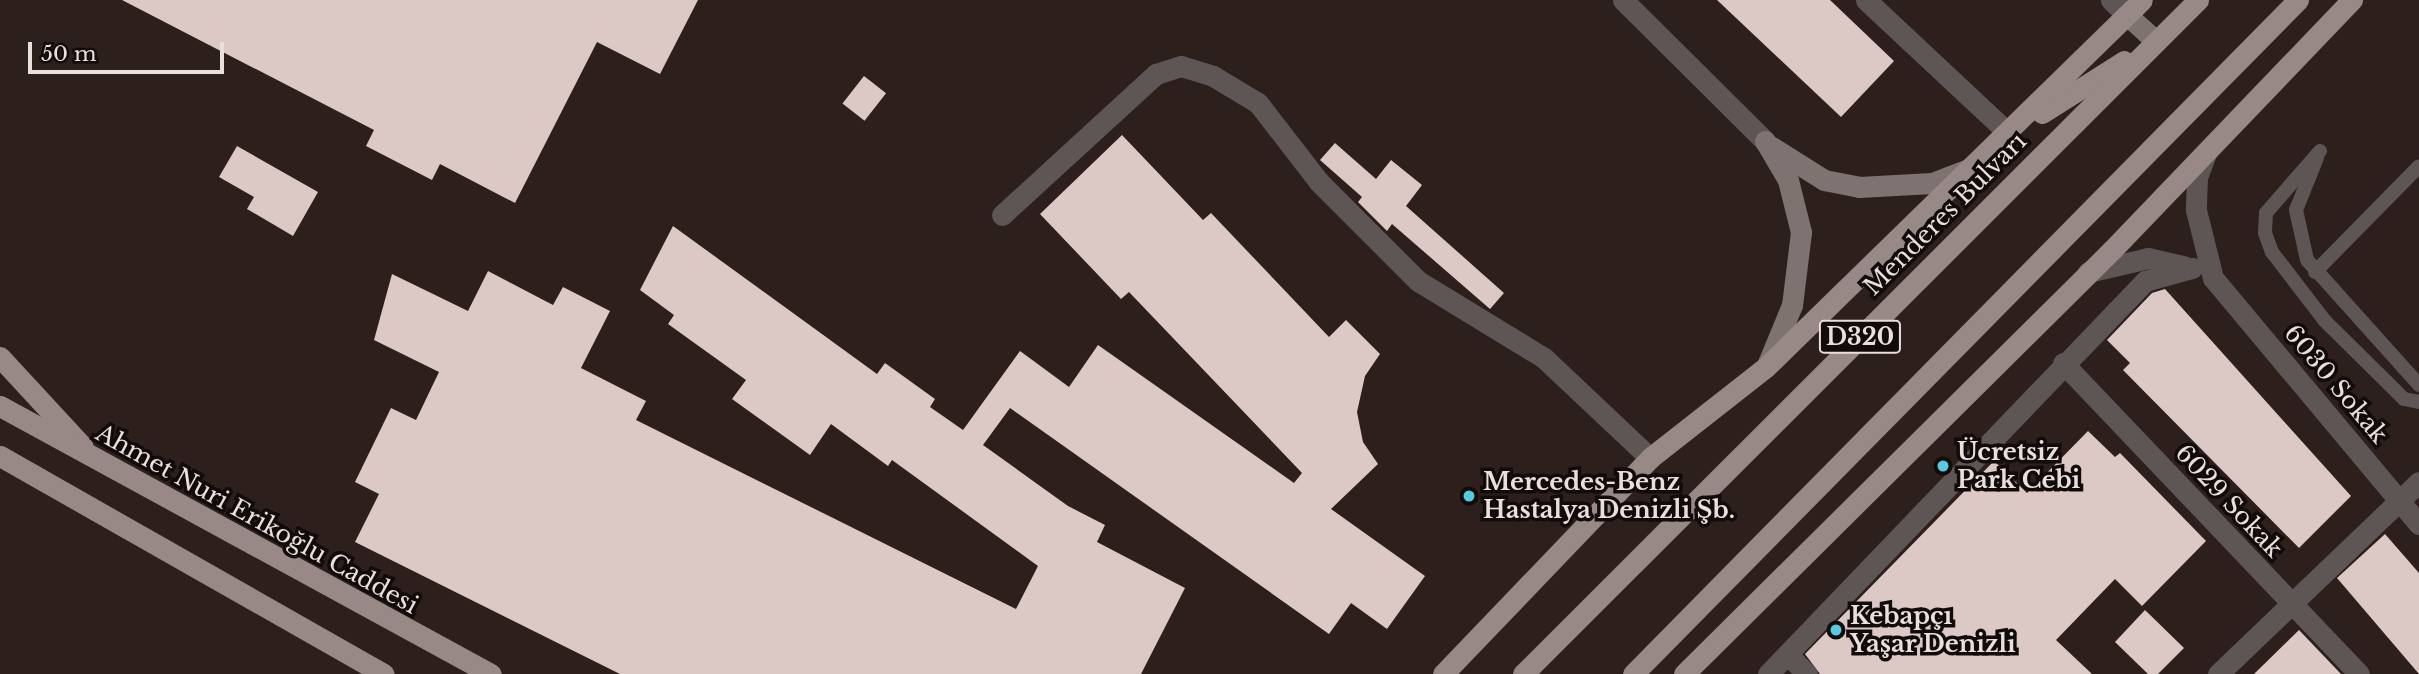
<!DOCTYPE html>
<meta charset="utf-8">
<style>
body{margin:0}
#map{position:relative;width:2419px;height:674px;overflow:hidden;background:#2d1f1c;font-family:"Libre Baskerville",serif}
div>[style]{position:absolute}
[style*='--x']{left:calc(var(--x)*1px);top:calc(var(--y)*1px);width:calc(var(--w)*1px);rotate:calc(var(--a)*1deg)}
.building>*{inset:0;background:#dcc9c5;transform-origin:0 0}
.lane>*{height:14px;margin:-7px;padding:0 7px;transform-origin:7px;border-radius:7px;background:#5d5655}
.street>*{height:21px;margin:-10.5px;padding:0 10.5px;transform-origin:10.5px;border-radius:10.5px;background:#5d5655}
.secondary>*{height:21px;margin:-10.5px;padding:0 10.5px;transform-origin:10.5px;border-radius:10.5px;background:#7e7371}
.primary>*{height:21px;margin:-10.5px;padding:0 10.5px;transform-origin:10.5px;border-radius:10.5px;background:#988986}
.dots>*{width:19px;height:19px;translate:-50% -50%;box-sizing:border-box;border:4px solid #110b09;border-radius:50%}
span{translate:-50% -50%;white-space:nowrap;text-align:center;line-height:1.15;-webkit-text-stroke:7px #110b09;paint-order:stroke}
.shield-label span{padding:2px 5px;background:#110b09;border:2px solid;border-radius:5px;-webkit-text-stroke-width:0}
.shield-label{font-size:23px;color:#e9dfdd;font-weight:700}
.street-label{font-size:24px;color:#e9dfdd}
.poi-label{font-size:24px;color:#e9dfdd;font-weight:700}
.left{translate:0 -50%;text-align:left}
.scale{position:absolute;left:28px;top:42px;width:196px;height:32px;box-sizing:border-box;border:4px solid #e9dfdd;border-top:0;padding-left:9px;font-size:21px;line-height:24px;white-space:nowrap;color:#e9dfdd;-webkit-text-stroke:5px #110b09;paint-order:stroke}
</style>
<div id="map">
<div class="building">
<div style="clip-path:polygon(122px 0,698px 0,660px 74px,597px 42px,515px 203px,440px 164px,432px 180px,366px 146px,374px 130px)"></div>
<div style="clip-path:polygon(1717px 0,1830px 0,1894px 61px,1841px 117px)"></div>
<div style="left:864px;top:76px;width:28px;height:35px;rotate:38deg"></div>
<div style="clip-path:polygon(1122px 135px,1203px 220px,1211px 213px,1329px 337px,1346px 320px,1380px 354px,1365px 376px,1357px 412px,1363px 442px,1378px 464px,1331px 509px,1425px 576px,1387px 629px,1351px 603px,1329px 634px,1010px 408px,983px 445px,1068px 506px,1105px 525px,1097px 542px,1185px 588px,1141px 674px,620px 674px,355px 542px,379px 494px,355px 482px,391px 408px,416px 420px,439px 372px,374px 340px,392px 274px,468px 311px,488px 271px,553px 305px,563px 287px,610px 311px,581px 368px,646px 401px,636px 420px,1016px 609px,1038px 566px,892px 460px,888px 466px,831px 424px,810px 455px,732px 399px,746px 380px,668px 324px,674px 315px,640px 290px,673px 226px,877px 374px,885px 363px,935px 399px,930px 407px,963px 430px,1020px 351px,1069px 387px,1098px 345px,1294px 483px,1302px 473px,1129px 292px,1121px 299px,1040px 214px)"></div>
<div style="clip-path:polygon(1335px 143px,1376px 179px,1391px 160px,1422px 185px,1406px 206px,1504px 293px,1490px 309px,1392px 224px,1387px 231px,1358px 202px,1362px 197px,1320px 160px)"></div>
<div style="clip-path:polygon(237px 146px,318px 192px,293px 236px,247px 209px,254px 197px,219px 177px)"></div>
<div style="clip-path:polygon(2165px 289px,2351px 496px,2299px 548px,2123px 370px,2130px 363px,2107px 340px,2152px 293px)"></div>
<div style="clip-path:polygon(2088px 431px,2115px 457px,2120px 453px,2206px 541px,2142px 606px,2115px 579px,2056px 640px,2092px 674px,1820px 674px,1805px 654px,1994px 461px,2027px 493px)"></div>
<div style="clip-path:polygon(2385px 534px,2419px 573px,2419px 674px,2337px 578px)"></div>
<div style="clip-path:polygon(2145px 610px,2184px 648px,2158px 674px,2148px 674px,2115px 642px)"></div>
<div style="clip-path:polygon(2299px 630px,2341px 674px,2254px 674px)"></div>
</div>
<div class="lane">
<div style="--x:2320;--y:151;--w:82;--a:131.1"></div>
<div style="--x:2266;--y:213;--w:20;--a:93"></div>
<div style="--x:2265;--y:233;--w:20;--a:70"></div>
<div style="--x:2272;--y:252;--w:87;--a:52.5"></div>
<div style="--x:2325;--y:321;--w:111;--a:44.6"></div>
<div style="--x:2404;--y:399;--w:15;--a:11"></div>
<div style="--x:2317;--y:158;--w:56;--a:112"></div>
<div style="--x:2296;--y:210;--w:51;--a:77.6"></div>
<div style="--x:2307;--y:260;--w:168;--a:48.1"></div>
<div style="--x:2315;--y:272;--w:148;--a:-45.5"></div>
</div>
<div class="street">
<div style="--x:1623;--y:0;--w:200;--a:44.8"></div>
<div style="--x:1866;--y:0;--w:196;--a:43.1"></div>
<div style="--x:2111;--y:0;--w:22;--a:43"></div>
<div style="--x:2207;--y:151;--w:28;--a:111"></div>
<div style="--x:2197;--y:177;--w:33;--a:92"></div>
<div style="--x:2196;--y:210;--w:70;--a:76"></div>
<div style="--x:2213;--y:278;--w:321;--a:50.1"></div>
<div style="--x:1002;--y:215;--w:209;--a:-42.5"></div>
<div style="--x:1156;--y:74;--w:26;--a:-18"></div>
<div style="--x:1181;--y:66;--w:34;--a:17"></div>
<div style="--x:1213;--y:76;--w:52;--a:31"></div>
<div style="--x:1258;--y:103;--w:100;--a:52.3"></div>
<div style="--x:1319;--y:182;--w:140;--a:45"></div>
<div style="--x:1418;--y:281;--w:148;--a:31.4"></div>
<div style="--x:1544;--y:358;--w:146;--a:43.3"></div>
<div style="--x:2088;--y:272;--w:62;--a:-13.1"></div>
<div style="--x:2148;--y:258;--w:37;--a:13"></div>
<div style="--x:2063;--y:363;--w:429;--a:46.4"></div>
<div style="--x:1788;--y:655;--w:27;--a:45"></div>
<div style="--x:1768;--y:674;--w:545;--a:-46.19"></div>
<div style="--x:2145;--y:281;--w:49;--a:-15.5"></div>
<div style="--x:2218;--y:674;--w:278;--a:-43.7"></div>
</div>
<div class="secondary">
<div style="--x:2127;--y:15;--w:39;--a:42"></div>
<div style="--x:1765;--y:141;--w:45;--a:59.5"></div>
<div style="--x:1788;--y:180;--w:54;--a:76"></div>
<div style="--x:1801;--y:232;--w:74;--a:97"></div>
<div style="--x:1792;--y:305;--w:63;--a:112.5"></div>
<div style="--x:1772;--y:147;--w:62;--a:32.4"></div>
<div style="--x:1824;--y:180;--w:36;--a:11"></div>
<div style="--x:1859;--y:187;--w:73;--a:-3.1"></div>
<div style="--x:1932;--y:183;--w:42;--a:-21"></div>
</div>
<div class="primary">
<div style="--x:2042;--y:113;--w:97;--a:-32.4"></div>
<div style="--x:0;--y:357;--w:122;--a:47.3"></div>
<div style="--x:0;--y:406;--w:559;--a:28.63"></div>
<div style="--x:0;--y:456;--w:441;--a:29.6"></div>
<div style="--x:1443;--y:674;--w:299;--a:-46.2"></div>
<div style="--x:1650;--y:458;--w:147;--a:-38.1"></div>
<div style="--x:1766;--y:367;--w:525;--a:-44.31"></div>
<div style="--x:1523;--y:674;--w:954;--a:-44.96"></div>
<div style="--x:1633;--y:674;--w:947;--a:-45.39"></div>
<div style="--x:1684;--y:674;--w:602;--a:-44.73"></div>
<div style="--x:2112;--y:250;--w:347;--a:-46.2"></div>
</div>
<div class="dots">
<div style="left:1943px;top:466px;background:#55cae0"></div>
<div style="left:1469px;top:496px;background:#55cae0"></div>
<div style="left:1836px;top:630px;background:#55cae0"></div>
</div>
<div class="shield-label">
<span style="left:1860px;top:337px">D320</span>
</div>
<div class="street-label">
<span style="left:1945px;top:214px;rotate:-45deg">Menderes Bulvarı</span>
<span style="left:2336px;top:384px;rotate:50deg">6030 Sokak</span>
<span style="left:2229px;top:501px;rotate:47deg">6029 Sokak</span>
<span style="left:257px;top:519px;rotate:29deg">Ahmet Nuri Erikoğlu Caddesi</span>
</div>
<div class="poi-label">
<span class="left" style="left:1957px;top:466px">Ücretsiz<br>Park Cebi</span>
<span class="left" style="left:1483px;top:496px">Mercedes-Benz<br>Hastalya Denizli Şb.</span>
<span class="left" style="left:1850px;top:630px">Kebapçı<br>Yaşar Denizli</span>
</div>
<div class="scale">50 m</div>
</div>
